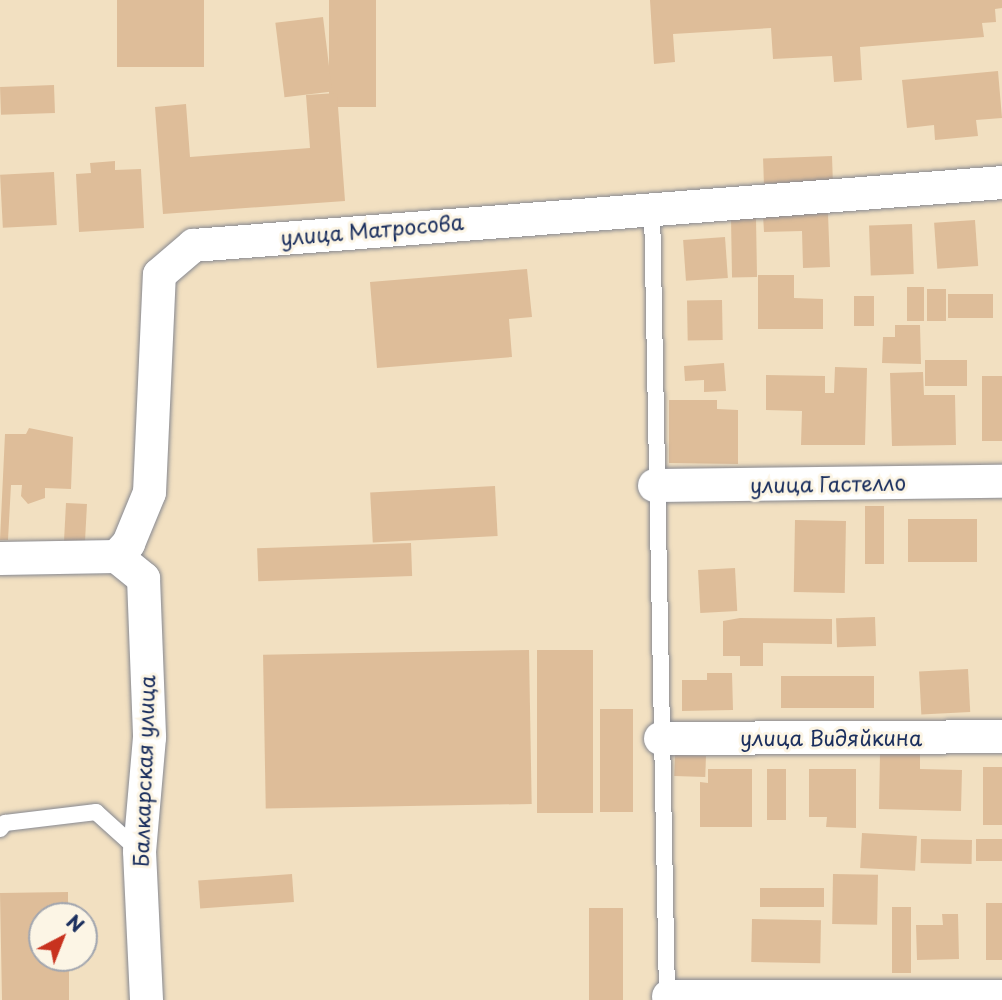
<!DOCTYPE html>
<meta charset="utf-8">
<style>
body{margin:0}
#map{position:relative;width:1002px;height:1000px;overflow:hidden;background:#f2e0c1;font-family:"Playpen Sans",sans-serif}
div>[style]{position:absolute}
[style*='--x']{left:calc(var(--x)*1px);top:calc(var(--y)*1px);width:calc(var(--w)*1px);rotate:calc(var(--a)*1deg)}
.building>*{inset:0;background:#debd99;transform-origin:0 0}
.roads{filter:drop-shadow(0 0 2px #868890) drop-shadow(0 0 2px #868890)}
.lane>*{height:16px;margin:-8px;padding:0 8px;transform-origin:8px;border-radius:8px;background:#fff}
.street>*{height:33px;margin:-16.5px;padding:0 16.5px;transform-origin:16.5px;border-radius:16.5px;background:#fff}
span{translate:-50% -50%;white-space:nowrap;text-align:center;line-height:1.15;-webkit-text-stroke:6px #fcf5e5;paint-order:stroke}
.street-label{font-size:21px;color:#1b2f5e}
.north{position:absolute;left:28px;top:902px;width:70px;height:70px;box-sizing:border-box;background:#fcf5e5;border:2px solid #a2a6af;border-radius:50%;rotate:42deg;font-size:19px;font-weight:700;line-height:28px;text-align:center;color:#1b2f5e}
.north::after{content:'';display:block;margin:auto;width:24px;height:32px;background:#c8321e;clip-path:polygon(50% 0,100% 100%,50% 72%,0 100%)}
</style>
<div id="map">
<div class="building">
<div style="left:117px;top:0;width:87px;height:67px"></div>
<div style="left:329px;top:0;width:47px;height:107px"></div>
<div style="clip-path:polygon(650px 0,1002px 0,1002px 8px,995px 9px,996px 22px,982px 23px,984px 37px,860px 47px,862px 80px,834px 82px,832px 56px,773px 59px,771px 28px,673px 34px,675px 62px,654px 64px)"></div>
<div style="left:323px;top:17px;width:75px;height:48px;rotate:83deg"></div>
<div style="clip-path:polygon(998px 71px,1002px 118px,976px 120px,978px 136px,935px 140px,934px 125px,907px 128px,902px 80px)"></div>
<div style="left:54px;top:85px;width:28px;height:54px;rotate:88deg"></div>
<div style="clip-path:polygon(337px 93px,345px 201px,163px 214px,155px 107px,186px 104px,190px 157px,310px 148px,306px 95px)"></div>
<div style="left:832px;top:156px;width:25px;height:69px;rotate:88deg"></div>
<div style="clip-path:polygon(115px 161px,115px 170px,141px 169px,144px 228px,79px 232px,76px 174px,91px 173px,90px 163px)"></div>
<div style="left:54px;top:172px;width:53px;height:54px;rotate:87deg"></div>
<div style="clip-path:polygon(828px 213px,830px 267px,803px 268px,802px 231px,764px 232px,763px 215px)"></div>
<div style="left:756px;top:218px;width:59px;height:25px;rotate:89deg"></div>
<div style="left:975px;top:220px;width:46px;height:41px;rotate:86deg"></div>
<div style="left:912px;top:224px;width:50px;height:43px;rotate:88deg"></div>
<div style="left:725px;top:237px;width:41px;height:42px;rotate:86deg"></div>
<div style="clip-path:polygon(527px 269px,532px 317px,509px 319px,512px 357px,377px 368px,370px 282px)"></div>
<div style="clip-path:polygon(758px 275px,794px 275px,794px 298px,823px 299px,823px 329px,758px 329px)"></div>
<div style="left:907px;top:287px;width:17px;height:34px"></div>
<div style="left:927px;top:289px;width:19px;height:32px"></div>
<div style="left:948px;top:294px;width:45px;height:24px"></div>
<div style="left:854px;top:296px;width:20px;height:30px"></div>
<div style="left:722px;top:300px;width:40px;height:35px;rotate:89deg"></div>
<div style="clip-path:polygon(895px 325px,920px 325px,921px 364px,882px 363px,883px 337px,895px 337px)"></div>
<div style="left:925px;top:360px;width:42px;height:26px"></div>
<div style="clip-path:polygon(724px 363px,726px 391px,704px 392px,704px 380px,685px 381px,684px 366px)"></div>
<div style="clip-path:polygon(835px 367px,867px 368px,865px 445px,801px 445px,802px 411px,766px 410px,766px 375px,825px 376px,825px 393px,834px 393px)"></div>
<div style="clip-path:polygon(923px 372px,924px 395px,955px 395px,956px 445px,892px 446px,890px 373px)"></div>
<div style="left:982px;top:376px;width:20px;height:65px"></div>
<div style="clip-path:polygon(669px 400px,717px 400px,717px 409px,738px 410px,738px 464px,669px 463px)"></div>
<div style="clip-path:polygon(29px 428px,73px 437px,71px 489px,45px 488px,45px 498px,28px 504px,21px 496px,22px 485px,11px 485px,8px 540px,0 540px,5px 434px,26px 434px)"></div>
<div style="left:495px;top:486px;width:50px;height:125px;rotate:87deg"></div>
<div style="left:66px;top:503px;width:21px;height:38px;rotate:3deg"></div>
<div style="left:865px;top:506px;width:19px;height:58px"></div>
<div style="left:908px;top:519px;width:69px;height:43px"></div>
<div style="left:795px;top:520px;width:51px;height:72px;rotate:1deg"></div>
<div style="left:411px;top:543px;width:33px;height:154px;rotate:88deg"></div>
<div style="left:735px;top:568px;width:43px;height:37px;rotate:87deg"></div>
<div style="left:875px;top:617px;width:29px;height:39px;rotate:88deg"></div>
<div style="clip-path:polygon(740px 618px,832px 619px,832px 644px,763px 643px,763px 666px,740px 666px,740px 656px,723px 656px,723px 621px)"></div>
<div style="left:529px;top:650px;width:154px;height:266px;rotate:89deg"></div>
<div style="left:537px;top:650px;width:56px;height:163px"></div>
<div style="left:968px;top:669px;width:43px;height:49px;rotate:87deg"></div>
<div style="clip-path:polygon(707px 673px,732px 673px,733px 710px,682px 711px,682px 680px,707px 680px)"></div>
<div style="left:874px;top:676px;width:32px;height:93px;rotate:90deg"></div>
<div style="left:600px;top:709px;width:33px;height:103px"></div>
<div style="clip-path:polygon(880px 753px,920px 754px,920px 769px,962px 770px,961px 811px,879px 809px)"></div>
<div style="left:675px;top:755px;width:31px;height:21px;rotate:2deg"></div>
<div style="left:983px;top:767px;width:19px;height:58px"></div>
<div style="clip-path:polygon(708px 769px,752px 769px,752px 827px,700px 827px,700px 782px,708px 783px)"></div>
<div style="left:767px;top:769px;width:19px;height:51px"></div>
<div style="clip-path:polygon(809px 769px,856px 769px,856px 828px,826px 827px,827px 817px,809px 817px)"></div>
<div style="left:862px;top:833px;width:55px;height:35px;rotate:3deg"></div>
<div style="left:921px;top:839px;width:51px;height:24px;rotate:1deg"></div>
<div style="left:976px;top:839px;width:26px;height:22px"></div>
<div style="left:292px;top:874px;width:28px;height:94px;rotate:86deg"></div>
<div style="left:833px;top:874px;width:45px;height:50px;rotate:1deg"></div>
<div style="left:760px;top:888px;width:64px;height:19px"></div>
<div style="clip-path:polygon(68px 892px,68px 916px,42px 916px,42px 958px,69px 958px,69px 1000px,2px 1000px,0 893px)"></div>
<div style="left:986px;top:903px;width:16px;height:57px"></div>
<div style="left:892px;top:907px;width:19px;height:66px"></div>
<div style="left:589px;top:908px;width:34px;height:92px"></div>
<div style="clip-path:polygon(942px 914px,958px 914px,959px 959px,917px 960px,916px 925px,943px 925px)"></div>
<div style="left:752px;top:919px;width:69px;height:43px;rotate:1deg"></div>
</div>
<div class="roads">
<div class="lane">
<div style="--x:652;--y:207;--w:791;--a:88.91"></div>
<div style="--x:0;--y:829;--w:8;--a:-50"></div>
<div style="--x:5;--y:823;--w:92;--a:-6.9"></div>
<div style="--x:96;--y:812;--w:55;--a:42.1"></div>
</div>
<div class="street">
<div style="--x:654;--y:485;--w:348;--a:-0.7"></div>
<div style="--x:116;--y:556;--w:35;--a:39"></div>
<div style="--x:143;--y:578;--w:159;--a:87.8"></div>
<div style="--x:149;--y:737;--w:114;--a:95"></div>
<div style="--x:139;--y:851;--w:149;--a:87.3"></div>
<div style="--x:0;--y:558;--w:116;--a:-1"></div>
<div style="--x:116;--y:556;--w:18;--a:-47"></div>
<div style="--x:128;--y:543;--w:55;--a:-67.6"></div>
<div style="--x:149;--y:492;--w:218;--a:-87.4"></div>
<div style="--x:159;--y:274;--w:45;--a:-40.5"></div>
<div style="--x:193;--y:245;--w:811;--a:-4.45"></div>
<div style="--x:660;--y:738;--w:342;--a:-0.3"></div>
<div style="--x:668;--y:996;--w:334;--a:0"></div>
</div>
</div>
<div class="street-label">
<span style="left:372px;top:229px;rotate:-5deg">улица Матросова</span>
<span style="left:828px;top:483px;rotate:-1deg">улица Гастелло</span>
<span style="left:831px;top:737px">улица Видяйкина</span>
<span style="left:143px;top:771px;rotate:-88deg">Балкарская улица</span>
</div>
<div class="north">N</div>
</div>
